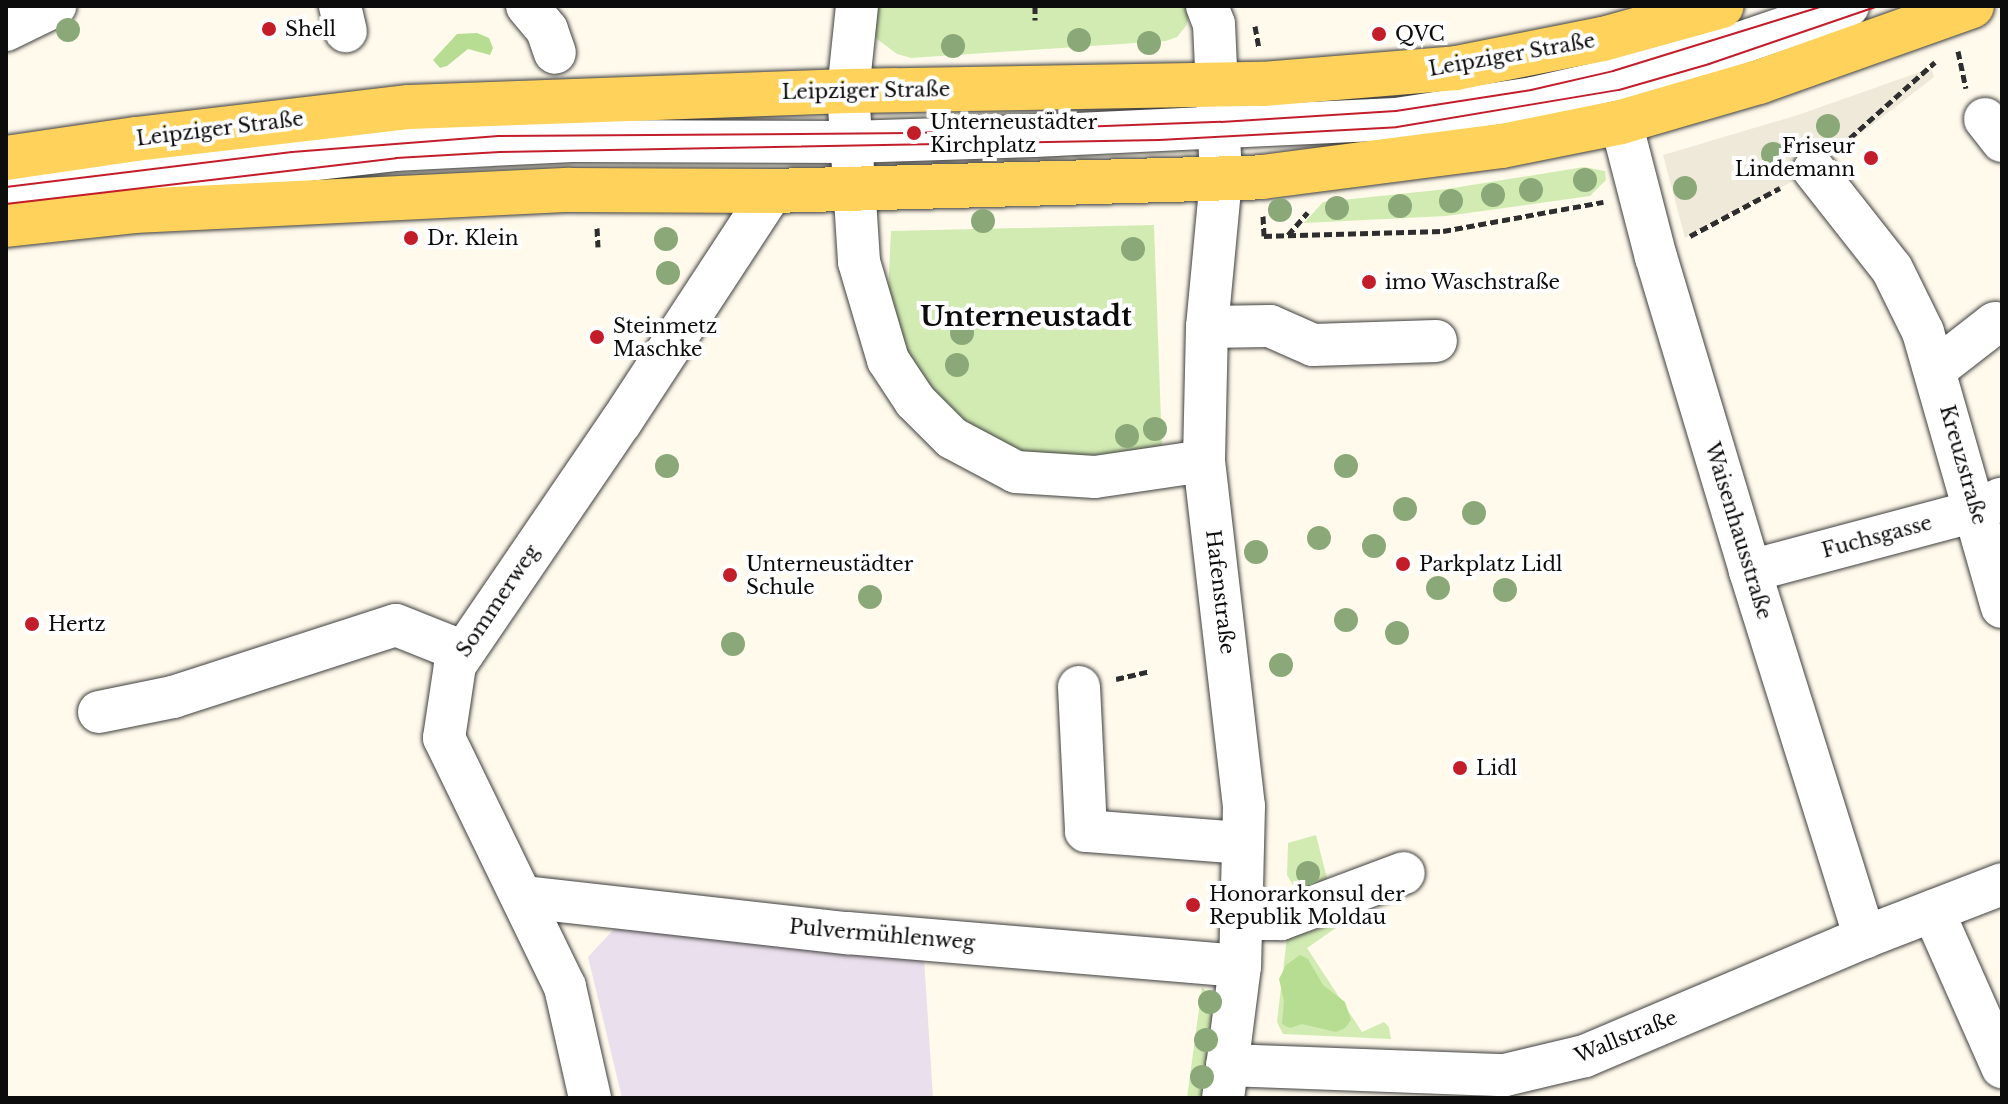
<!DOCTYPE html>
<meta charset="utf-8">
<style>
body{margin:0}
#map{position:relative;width:2008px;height:1104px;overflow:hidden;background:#fffaeb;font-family:"Libre Baskerville",serif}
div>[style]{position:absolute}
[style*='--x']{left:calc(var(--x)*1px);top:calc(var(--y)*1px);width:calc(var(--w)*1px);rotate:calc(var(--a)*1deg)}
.industrial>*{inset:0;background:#eadfec}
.green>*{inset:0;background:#d2ebb3}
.forest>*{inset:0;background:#b6dd91}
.plaza>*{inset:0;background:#efe9da}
.path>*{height:5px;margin-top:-2.5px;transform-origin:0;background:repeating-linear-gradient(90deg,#2e2e2e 0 8px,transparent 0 12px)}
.roads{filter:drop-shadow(0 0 2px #3f3f3f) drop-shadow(0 0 2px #3f3f3f)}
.minor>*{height:42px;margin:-21px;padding:0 21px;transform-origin:21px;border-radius:21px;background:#fff}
.major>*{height:44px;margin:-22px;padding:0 22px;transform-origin:22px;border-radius:22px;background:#ffd25b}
.tram>*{height:2px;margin:-1px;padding:0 1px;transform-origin:1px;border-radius:1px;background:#c31d2a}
.trees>*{width:24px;height:24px;margin:-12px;border-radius:50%;background:#8ba978}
.dots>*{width:22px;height:22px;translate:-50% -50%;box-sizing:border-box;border:4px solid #fff;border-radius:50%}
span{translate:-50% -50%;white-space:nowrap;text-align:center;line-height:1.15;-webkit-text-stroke:8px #fff;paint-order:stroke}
.poi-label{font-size:20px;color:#0c0c0c}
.left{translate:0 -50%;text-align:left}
.right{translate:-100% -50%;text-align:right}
.street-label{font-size:20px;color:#0c0c0c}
.district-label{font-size:28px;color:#0c0c0c;font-weight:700}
.frame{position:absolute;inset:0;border:8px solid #0c0c0c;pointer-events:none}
</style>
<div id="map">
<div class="industrial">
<div style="clip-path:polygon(616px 927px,924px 958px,933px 1098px,622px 1098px,588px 957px)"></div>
</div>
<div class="green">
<div style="clip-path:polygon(872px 6px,1190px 6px,1191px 10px,1186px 26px,1177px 37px,1166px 41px,911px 58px,897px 54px,877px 39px,872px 30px)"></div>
<div style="clip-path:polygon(1584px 167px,1605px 171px,1606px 180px,1590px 196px,1446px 216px,1304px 223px,1323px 202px,1447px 189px)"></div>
<div style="clip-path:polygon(1154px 225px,1162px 448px,1045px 462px,998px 448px,953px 416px,895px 337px,888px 293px,891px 231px)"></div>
<div style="clip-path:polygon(1316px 835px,1329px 886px,1302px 891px,1294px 887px,1287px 875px,1288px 843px)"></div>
<div style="clip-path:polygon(1343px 923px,1307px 948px,1362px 1032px,1384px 1022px,1389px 1027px,1391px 1039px,1283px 1034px,1277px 1022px,1287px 937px)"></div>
<div style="clip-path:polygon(1202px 987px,1217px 1001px,1206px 1098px,1187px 1098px)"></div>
</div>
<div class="forest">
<div style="clip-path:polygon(477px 33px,489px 38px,493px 48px,490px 55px,468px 49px,447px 66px,440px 68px,433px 60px,457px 34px)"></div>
<div style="clip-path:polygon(1300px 955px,1308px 959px,1323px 985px,1345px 1002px,1351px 1020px,1345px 1028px,1336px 1032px,1302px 1024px,1290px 1028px,1282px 1024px,1284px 1001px,1279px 979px,1286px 965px)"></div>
</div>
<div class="plaza">
<div style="clip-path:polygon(1931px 68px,1934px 77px,1814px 170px,1685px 238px,1663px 155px,1798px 115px)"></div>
</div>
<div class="path">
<div style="--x:1035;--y:6;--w:14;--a:90"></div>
<div style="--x:1255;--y:26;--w:22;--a:80"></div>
<div style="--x:1958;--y:51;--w:38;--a:78"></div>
<div style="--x:1841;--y:146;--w:126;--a:-41.8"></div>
<div style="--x:1263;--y:216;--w:20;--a:87"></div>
<div style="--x:1264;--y:236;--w:179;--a:-1.6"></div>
<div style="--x:1443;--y:231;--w:163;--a:-10.3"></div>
<div style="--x:597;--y:228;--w:19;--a:87"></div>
<div style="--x:1288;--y:235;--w:30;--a:-49"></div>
<div style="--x:1690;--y:236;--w:102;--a:-28.1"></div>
<div style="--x:1116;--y:679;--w:35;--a:-13"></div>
</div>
<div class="roads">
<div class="minor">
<div style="--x:340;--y:6;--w:26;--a:77"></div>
<div style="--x:527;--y:6;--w:31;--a:50"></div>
<div style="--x:547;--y:30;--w:24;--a:71"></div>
<div style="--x:857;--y:6;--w:85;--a:96"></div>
<div style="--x:848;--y:91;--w:171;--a:86.3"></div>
<div style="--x:859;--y:262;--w:102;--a:73.5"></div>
<div style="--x:888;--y:360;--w:49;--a:56.6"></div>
<div style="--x:915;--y:401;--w:52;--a:45"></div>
<div style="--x:952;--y:438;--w:72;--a:28"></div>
<div style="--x:1016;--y:472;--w:79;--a:3.6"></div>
<div style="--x:1095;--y:477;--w:110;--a:-8.4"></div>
<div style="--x:1207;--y:6;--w:19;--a:69"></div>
<div style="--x:1214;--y:24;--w:155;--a:87.4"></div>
<div style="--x:1221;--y:179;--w:149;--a:95.4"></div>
<div style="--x:1207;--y:327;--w:134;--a:91.3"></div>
<div style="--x:1204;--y:461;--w:347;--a:83.4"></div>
<div style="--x:1244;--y:806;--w:160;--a:91.4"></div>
<div style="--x:1240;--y:966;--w:133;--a:97.3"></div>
<div style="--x:6;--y:30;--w:55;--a:-26.1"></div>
<div style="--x:1985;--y:119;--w:28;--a:52"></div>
<div style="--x:1621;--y:122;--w:139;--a:75.5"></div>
<div style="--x:1656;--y:257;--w:328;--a:73.3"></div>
<div style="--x:1750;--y:571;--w:384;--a:72.6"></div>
<div style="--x:1814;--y:170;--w:126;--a:51.8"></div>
<div style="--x:1892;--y:269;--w:70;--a:63.8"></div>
<div style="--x:1923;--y:332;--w:286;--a:74"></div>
<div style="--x:6;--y:195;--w:391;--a:-6.6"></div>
<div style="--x:394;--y:150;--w:178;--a:-2.9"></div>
<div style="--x:572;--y:141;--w:278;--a:0.2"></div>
<div style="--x:850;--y:142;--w:184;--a:-1.9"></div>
<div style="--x:1034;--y:136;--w:362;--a:-2.7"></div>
<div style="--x:1396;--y:119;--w:139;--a:-8.7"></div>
<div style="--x:1533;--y:98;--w:86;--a:-12.7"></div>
<div style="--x:1617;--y:79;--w:94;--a:-15.4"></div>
<div style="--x:1708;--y:54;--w:148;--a:-18.9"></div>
<div style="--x:1207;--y:327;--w:63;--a:-0.9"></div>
<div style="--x:1270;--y:326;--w:47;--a:23.8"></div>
<div style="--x:1313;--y:345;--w:123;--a:-1.9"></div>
<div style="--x:1936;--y:369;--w:75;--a:-37.9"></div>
<div style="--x:1750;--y:571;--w:234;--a:-14.9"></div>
<div style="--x:1976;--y:511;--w:28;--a:-26"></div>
<div style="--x:1079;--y:687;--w:144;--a:87.2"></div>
<div style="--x:1086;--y:831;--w:157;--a:4.4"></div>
<div style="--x:99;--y:712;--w:76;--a:-11.5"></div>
<div style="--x:173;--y:697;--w:234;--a:-17.9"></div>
<div style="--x:396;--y:625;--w:73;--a:21.7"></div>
<div style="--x:524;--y:897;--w:325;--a:6.4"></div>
<div style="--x:847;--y:933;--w:394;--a:4.8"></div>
<div style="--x:1933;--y:911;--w:171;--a:66.1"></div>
<div style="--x:1242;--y:919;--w:39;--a:0"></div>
<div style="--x:1281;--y:919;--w:131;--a:-20.5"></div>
<div style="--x:1227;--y:1065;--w:278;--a:2.1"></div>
<div style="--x:1505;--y:1075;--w:82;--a:-13.4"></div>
<div style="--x:1585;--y:1056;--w:304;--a:-23"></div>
<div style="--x:1865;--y:937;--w:147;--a:-21.1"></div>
<div style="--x:590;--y:1098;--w:114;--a:-102.7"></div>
<div style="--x:565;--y:987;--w:277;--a:-115.9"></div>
<div style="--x:444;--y:738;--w:74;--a:-81.4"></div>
<div style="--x:455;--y:665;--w:294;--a:-55.7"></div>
<div style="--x:621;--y:422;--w:276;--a:-56.8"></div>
</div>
<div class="major">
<div style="--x:6;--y:158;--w:131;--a:-8.3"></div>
<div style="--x:136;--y:139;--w:275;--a:-6.7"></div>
<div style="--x:409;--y:107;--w:439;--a:-2.1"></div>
<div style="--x:848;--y:91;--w:415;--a:-1"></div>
<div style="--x:1263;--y:84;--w:194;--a:-4.7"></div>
<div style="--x:1456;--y:68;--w:150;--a:-11.2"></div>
<div style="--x:1603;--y:39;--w:123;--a:-15.5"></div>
<div style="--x:6;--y:225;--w:129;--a:-6.2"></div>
<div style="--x:134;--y:211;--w:436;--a:-2.8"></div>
<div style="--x:569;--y:190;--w:203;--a:0.3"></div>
<div style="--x:772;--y:191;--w:490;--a:-1.6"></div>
<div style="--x:1262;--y:177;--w:242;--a:-7.4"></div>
<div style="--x:1502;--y:146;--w:121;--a:-11.4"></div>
<div style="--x:1621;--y:122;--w:144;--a:-16.2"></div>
<div style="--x:1759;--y:82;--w:226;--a:-19.6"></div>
</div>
</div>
<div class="tram">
<div style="--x:6;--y:187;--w:288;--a:-7"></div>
<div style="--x:292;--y:152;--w:207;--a:-4.4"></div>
<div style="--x:498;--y:136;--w:416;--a:-0.4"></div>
<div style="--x:914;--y:133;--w:307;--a:-2.1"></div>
<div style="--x:1221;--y:122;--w:175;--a:-3.6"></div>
<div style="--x:1396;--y:111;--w:137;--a:-8.8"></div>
<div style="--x:1531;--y:90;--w:84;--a:-13"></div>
<div style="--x:1613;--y:71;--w:220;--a:-17.2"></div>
<div style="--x:6;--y:204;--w:393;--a:-6.7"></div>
<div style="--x:396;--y:158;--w:104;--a:-3.3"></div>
<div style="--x:500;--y:152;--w:659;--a:-1.04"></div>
<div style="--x:1159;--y:140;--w:238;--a:-3.1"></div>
<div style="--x:1397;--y:127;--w:225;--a:-9.5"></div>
<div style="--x:1619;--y:90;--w:94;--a:-16.1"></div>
<div style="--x:1709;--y:64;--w:179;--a:-18.9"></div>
</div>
<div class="trees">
<div style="left:68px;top:30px"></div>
<div style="left:1079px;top:40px"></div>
<div style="left:1149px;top:43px"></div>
<div style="left:953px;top:46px"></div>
<div style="left:1828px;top:126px"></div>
<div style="left:1773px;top:154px"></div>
<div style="left:1585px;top:180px"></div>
<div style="left:1685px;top:188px"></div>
<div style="left:1531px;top:190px"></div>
<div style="left:1493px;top:195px"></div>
<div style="left:1451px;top:201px"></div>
<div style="left:1400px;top:206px"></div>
<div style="left:1337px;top:208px"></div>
<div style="left:1280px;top:210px"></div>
<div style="left:983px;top:221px"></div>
<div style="left:666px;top:239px"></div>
<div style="left:1133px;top:249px"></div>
<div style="left:668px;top:273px"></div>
<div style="left:962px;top:333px"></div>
<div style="left:957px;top:365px"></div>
<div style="left:1155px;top:429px"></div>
<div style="left:1127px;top:436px"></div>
<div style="left:667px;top:466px"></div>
<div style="left:1346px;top:466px"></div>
<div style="left:1405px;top:509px"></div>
<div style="left:1474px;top:513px"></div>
<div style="left:1319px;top:538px"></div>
<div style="left:1374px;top:546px"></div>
<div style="left:1256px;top:552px"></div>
<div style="left:1438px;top:588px"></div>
<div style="left:1505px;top:590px"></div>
<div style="left:870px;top:597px"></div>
<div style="left:1346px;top:620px"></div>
<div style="left:1397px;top:633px"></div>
<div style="left:733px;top:644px"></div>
<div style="left:1281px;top:665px"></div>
<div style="left:1308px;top:873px"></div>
<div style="left:1210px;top:1002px"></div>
<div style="left:1206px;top:1040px"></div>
<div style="left:1202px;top:1077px"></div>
</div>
<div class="dots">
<div style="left:269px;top:29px;background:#c31d2a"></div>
<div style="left:1379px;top:34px;background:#c31d2a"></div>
<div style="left:914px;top:133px;background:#c31d2a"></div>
<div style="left:1871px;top:158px;background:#c31d2a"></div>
<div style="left:411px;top:238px;background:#c31d2a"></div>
<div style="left:1369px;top:282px;background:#c31d2a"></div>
<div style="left:597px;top:337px;background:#c31d2a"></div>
<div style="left:1403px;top:564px;background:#c31d2a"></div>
<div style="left:730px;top:575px;background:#c31d2a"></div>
<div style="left:32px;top:624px;background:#c31d2a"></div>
<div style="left:1460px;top:768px;background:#c31d2a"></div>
<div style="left:1193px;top:905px;background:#c31d2a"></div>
</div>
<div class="poi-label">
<span class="left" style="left:285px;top:29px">Shell</span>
<span class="left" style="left:1395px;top:34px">QVC</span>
<span class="left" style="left:930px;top:134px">Unterneustädter<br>Kirchplatz</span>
<span class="right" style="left:1855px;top:158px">Friseur<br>Lindemann</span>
<span class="left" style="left:427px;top:238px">Dr. Klein</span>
<span class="left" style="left:1385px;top:282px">imo Waschstraße</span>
<span class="left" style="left:613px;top:338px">Steinmetz<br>Maschke</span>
<span class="left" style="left:746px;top:576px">Unterneustädter<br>Schule</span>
<span class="left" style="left:1419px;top:564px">Parkplatz Lidl</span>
<span class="left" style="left:48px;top:624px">Hertz</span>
<span class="left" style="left:1476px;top:768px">Lidl</span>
<span class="left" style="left:1209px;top:906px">Honorarkonsul der<br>Republik Moldau</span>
</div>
<div class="street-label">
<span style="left:1512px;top:55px;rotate:-10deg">Leipziger Straße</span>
<span style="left:866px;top:91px;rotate:-1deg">Leipziger Straße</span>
<span style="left:220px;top:129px;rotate:-7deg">Leipziger Straße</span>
<span style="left:1963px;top:465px;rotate:74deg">Kreuzstraße</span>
<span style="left:1738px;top:531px;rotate:73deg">Waisenhausstraße</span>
<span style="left:1877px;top:537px;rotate:-15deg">Fuchsgasse</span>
<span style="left:1220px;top:592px;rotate:83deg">Hafenstraße</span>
<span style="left:498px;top:601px;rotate:-56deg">Sommerweg</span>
<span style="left:882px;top:935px;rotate:5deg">Pulvermühlenweg</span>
<span style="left:1626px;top:1037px;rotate:-22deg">Wallstraße</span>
</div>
<div class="district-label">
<span style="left:1026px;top:317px">Unterneustadt</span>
</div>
<div class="frame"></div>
</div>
